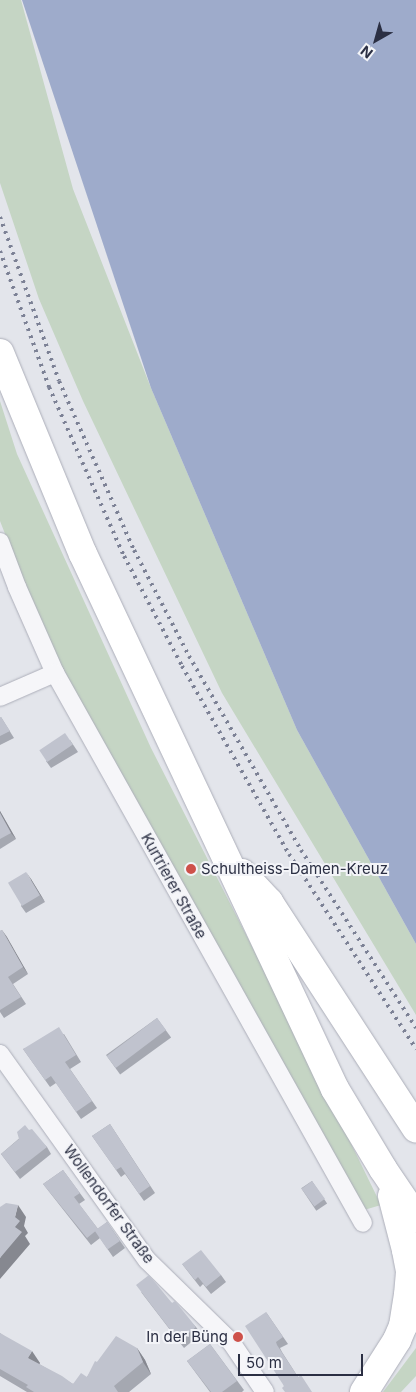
<!DOCTYPE html>
<meta charset="utf-8">
<style>
body{margin:0}
#map{position:relative;width:416px;height:1392px;overflow:hidden;background:#e3e5eb;font-family:Inter,sans-serif}
div>[style]{position:absolute}
[style*='--x']{left:calc(var(--x)*1px);top:calc(var(--y)*1px);width:calc(var(--w)*1px);rotate:calc(var(--a)*1deg)}
.green>*{inset:0;background:#c5d5c4}
.water>*{inset:0;background:#9eabcb}
.roads{filter:drop-shadow(0 0 1px #acaeb9) drop-shadow(0 0 1px #acaeb9)}
.minor>*{height:18px;margin:-9px;padding:0 9px;transform-origin:9px;border-radius:9px;background:#f6f6f9}
.primary>*{height:28px;margin:-14px;padding:0 14px;transform-origin:14px;border-radius:14px;background:#fff}
.rail>*{height:4px;margin-top:-2px;transform-origin:0;background:repeating-linear-gradient(90deg,#7c8195 0 2.5px,transparent 0 7.5px)}
.wall>*{inset:0;background:#a5a8b1;transform-origin:0 0}
.shaded-wall>*{inset:0;background:#868890}
.building>*{inset:0;background:#c0c3ce;transform-origin:0 0}
.dots>*{width:14px;height:14px;translate:-50% -50%;box-sizing:border-box;border:2px solid #f3f4f8;border-radius:50%}
span{translate:-50% -50%;white-space:nowrap;text-align:center;line-height:1.15;-webkit-text-stroke:4px #f3f4f8;paint-order:stroke}
.poi-label{font-size:15px;color:#2b2f43}
.left{translate:0 -50%;text-align:left}
.right{translate:-100% -50%;text-align:right}
.street-label{font-size:15px;color:#2b2f43}
.north{position:absolute;left:351px;top:15px;width:50px;height:50px;-webkit-text-stroke:4px #f3f4f8;paint-order:stroke;rotate:218deg;font-size:14px;font-weight:700;line-height:20px;text-align:center;color:#2b2f43}
.north::after{content:'';display:block;margin:auto;width:18px;height:22px;background:#2b2f43;clip-path:polygon(50% 0,100% 100%,50% 72%,0 100%)}
.scale{position:absolute;left:238px;top:1354px;width:125px;height:22px;box-sizing:border-box;border:2px solid #2b2f43;border-top:0;padding-left:6px;font-size:15px;line-height:18px;white-space:nowrap;color:#2b2f43;-webkit-text-stroke:4px #f3f4f8;paint-order:stroke}
</style>
<div id="map">
<div class="green">
<div style="clip-path:polygon(0 0,21px 0,73px 189px,151px 388px,297px 730px,416px 944px,416px 1015px,222px 693px,83px 401px,39px 299px,0 183px)"></div>
<div style="clip-path:polygon(0 401px,17px 454px,151px 748px,318px 1076px,381px 1205px,364px 1210px,57px 666px,0 521px)"></div>
<div style="clip-path:polygon(416px 1348px,416px 1376px,401px 1392px,383px 1392px)"></div>
</div>
<div class="water">
<div style="clip-path:polygon(22px 0,416px 0,416px 944px,297px 730px,151px 388px)"></div>
</div>
<div class="roads">
<div class="minor">
<div style="--x:0;--y:542;--w:48;--a:69.3"></div>
<div style="--x:17;--y:587;--w:94;--a:66.2"></div>
<div style="--x:55;--y:673;--w:630;--a:60.75"></div>
<div style="--x:0;--y:697;--w:60;--a:-23.6"></div>
<div style="--x:0;--y:1054;--w:253;--a:54.5"></div>
<div style="--x:147;--y:1260;--w:117;--a:44.3"></div>
<div style="--x:231;--y:1342;--w:60;--a:55.8"></div>
</div>
<div class="primary">
<div style="--x:0;--y:353;--w:217;--a:67.6"></div>
<div style="--x:83;--y:554;--w:591;--a:64.78"></div>
<div style="--x:335;--y:1089;--w:93;--a:59"></div>
<div style="--x:383;--y:1169;--w:59;--a:56"></div>
<div style="--x:242;--y:873;--w:40;--a:47"></div>
<div style="--x:269;--y:902;--w:270;--a:57"></div>
<div style="--x:364;--y:1392;--w:62;--a:-57.6"></div>
<div style="--x:397;--y:1340;--w:15;--a:-67"></div>
<div style="--x:403;--y:1326;--w:31;--a:-81"></div>
<div style="--x:408;--y:1295;--w:24;--a:-85"></div>
<div style="--x:410;--y:1271;--w:21;--a:-101"></div>
<div style="--x:406;--y:1250;--w:56;--a:-104.5"></div>
</div>
</div>
<div class="rail">
<div style="--x:0;--y:217;--w:174;--a:70.2"></div>
<div style="--x:59;--y:381;--w:185;--a:66.1"></div>
<div style="--x:134;--y:550;--w:119;--a:62.6"></div>
<div style="--x:189;--y:656;--w:224;--a:60"></div>
<div style="--x:301;--y:850;--w:212;--a:57.1"></div>
<div style="--x:0;--y:251;--w:145;--a:70.2"></div>
<div style="--x:49;--y:387;--w:185;--a:66.1"></div>
<div style="--x:124;--y:556;--w:124;--a:62.2"></div>
<div style="--x:182;--y:666;--w:216;--a:60.4"></div>
<div style="--x:289;--y:854;--w:233;--a:56.9"></div>
</div>
<div class="wall">
<div style="clip-path:polygon(1px 717px,14px 738px,0 745px,0 718px)"></div>
<div style="clip-path:polygon(70px 740px,78px 752px,51px 768px,46px 761px)"></div>
<div style="clip-path:polygon(0 811px,16px 839px,0 849px)"></div>
<div style="clip-path:polygon(31px 879px,45px 902px,26px 913px,21px 906px)"></div>
<div style="clip-path:polygon(2px 930px,28px 974px,13px 984px,26px 1004px,4px 1018px,0 1012px,0 931px)"></div>
<div style="left:157px;top:1018px;width:24px;height:63px;rotate:54deg"></div>
<div style="clip-path:polygon(64px 1034px,81px 1062px,70px 1069px,97px 1108px,81px 1119px,56px 1083px,50px 1087px,23px 1049px)"></div>
<div style="clip-path:polygon(110px 1124px,155px 1193px,144px 1201px,125px 1174px,121px 1177px,92px 1136px)"></div>
<div style="clip-path:polygon(29px 1130px,47px 1147px,51px 1154px,20px 1179px,1px 1154px)"></div>
<div style="clip-path:polygon(63px 1170px,85px 1200px,79px 1204px,98px 1229px,107px 1222px,125px 1248px,113px 1257px,100px 1238px,91px 1245px,43px 1184px)"></div>
<div style="left:312px;top:1181px;width:27px;height:13px;rotate:56deg"></div>
<div style="clip-path:polygon(182px 1264px,221px 1275px,226px 1282px,211px 1294px,203px 1284px,200px 1287px)"></div>
<div style="clip-path:polygon(141px 1292px,172px 1303px,196px 1327px,201px 1334px,184px 1348px)"></div>
<div style="clip-path:polygon(266px 1312px,288px 1344px,280px 1348px,282px 1352px,298px 1377px,284px 1386px)"></div>
<div style="clip-path:polygon(0 1333px,40px 1363px,39px 1364px,73px 1384px,87px 1377px,97px 1362px,137px 1348px,145px 1360px,151px 1374px,129px 1392px,27px 1392px,0 1376px)"></div>
<div style="clip-path:polygon(210px 1344px,244px 1390px,242px 1392px,210px 1392px,187px 1361px)"></div>
</div>
<div class="shaded-wall">
<div style="clip-path:polygon(0 811px,16px 839px,11px 833px,0 813px)"></div>
<div style="clip-path:polygon(26px 872px,31px 879px,45px 902px,40px 895px)"></div>
<div style="clip-path:polygon(2px 930px,7px 937px,28px 974px,23px 967px)"></div>
<div style="clip-path:polygon(18px 1205px,26px 1217px,24px 1226px,28px 1233px,25px 1236px,30px 1244px,0 1279px,0 1258px,15px 1227px,15px 1217px)"></div>
<div style="clip-path:polygon(137px 1348px,145px 1360px,151px 1374px,143px 1362px)"></div>
<div style="clip-path:polygon(32px 1351px,40px 1363px,36px 1369px,28px 1358px)"></div>
</div>
<div class="building">
<div style="clip-path:polygon(1px 717px,10px 731px,0 736px,0 718px)"></div>
<div style="left:65px;top:733px;width:14px;height:31px;rotate:56deg"></div>
<div style="clip-path:polygon(0 813px,11px 833px,0 839px)"></div>
<div style="left:26px;top:872px;width:27px;height:21px;rotate:59deg"></div>
<div style="clip-path:polygon(2px 930px,23px 967px,8px 977px,21px 997px,0 1010px,0 931px)"></div>
<div style="left:157px;top:1018px;width:15px;height:63px;rotate:53deg"></div>
<div style="clip-path:polygon(59px 1027px,76px 1055px,65px 1062px,92px 1101px,76px 1112px,51px 1076px,45px 1080px,23px 1049px)"></div>
<div style="clip-path:polygon(110px 1124px,150px 1186px,139px 1194px,121px 1167px,116px 1170px,92px 1136px)"></div>
<div style="clip-path:polygon(25px 1125px,29px 1130px,32px 1129px,47px 1147px,15px 1172px,1px 1154px,19px 1139px,17px 1132px)"></div>
<div style="clip-path:polygon(63px 1170px,80px 1193px,74px 1197px,98px 1229px,87px 1238px,43px 1184px)"></div>
<div style="left:312px;top:1181px;width:22px;height:13px;rotate:54deg"></div>
<div style="clip-path:polygon(6px 1203px,18px 1205px,15px 1217px,20px 1221px,15px 1227px,22px 1232px,0 1258px,0 1207px)"></div>
<div style="left:107px;top:1222px;width:23px;height:15px;rotate:56deg"></div>
<div style="clip-path:polygon(201px 1250px,221px 1275px,206px 1287px,198px 1277px,195px 1280px,182px 1264px)"></div>
<div style="clip-path:polygon(149px 1275px,172px 1303px,175px 1301px,196px 1327px,179px 1341px,136px 1285px)"></div>
<div style="clip-path:polygon(266px 1312px,283px 1337px,276px 1342px,277px 1345px,298px 1377px,301px 1375px,312px 1392px,285px 1392px,282px 1388px,284px 1386px,245px 1326px)"></div>
<div style="clip-path:polygon(0 1333px,32px 1351px,28px 1358px,62px 1376px,73px 1384px,81px 1373px,87px 1377px,95px 1361px,97px 1362px,116px 1336px,137px 1348px,143px 1362px,114px 1386px,118px 1392px,34px 1392px,26px 1387px,28px 1385px,0 1369px)"></div>
<div style="clip-path:polygon(210px 1344px,237px 1381px,222px 1392px,211px 1392px,187px 1361px)"></div>
</div>
<div class="dots">
<div style="left:191px;top:869px;background:#ce514a"></div>
<div style="left:238px;top:1337px;background:#ce514a"></div>
</div>
<div class="poi-label">
<span class="left" style="left:201px;top:869px">Schultheiss-Damen-Kreuz</span>
<span class="right" style="left:228px;top:1337px">In der Büng</span>
</div>
<div class="street-label">
<span style="left:174px;top:886px;rotate:61deg">Kurtrierer Straße</span>
<span style="left:109px;top:1204px;rotate:54deg">Wollendorfer Straße</span>
</div>
<div class="north">N</div>
<div class="scale">50 m</div>
</div>
